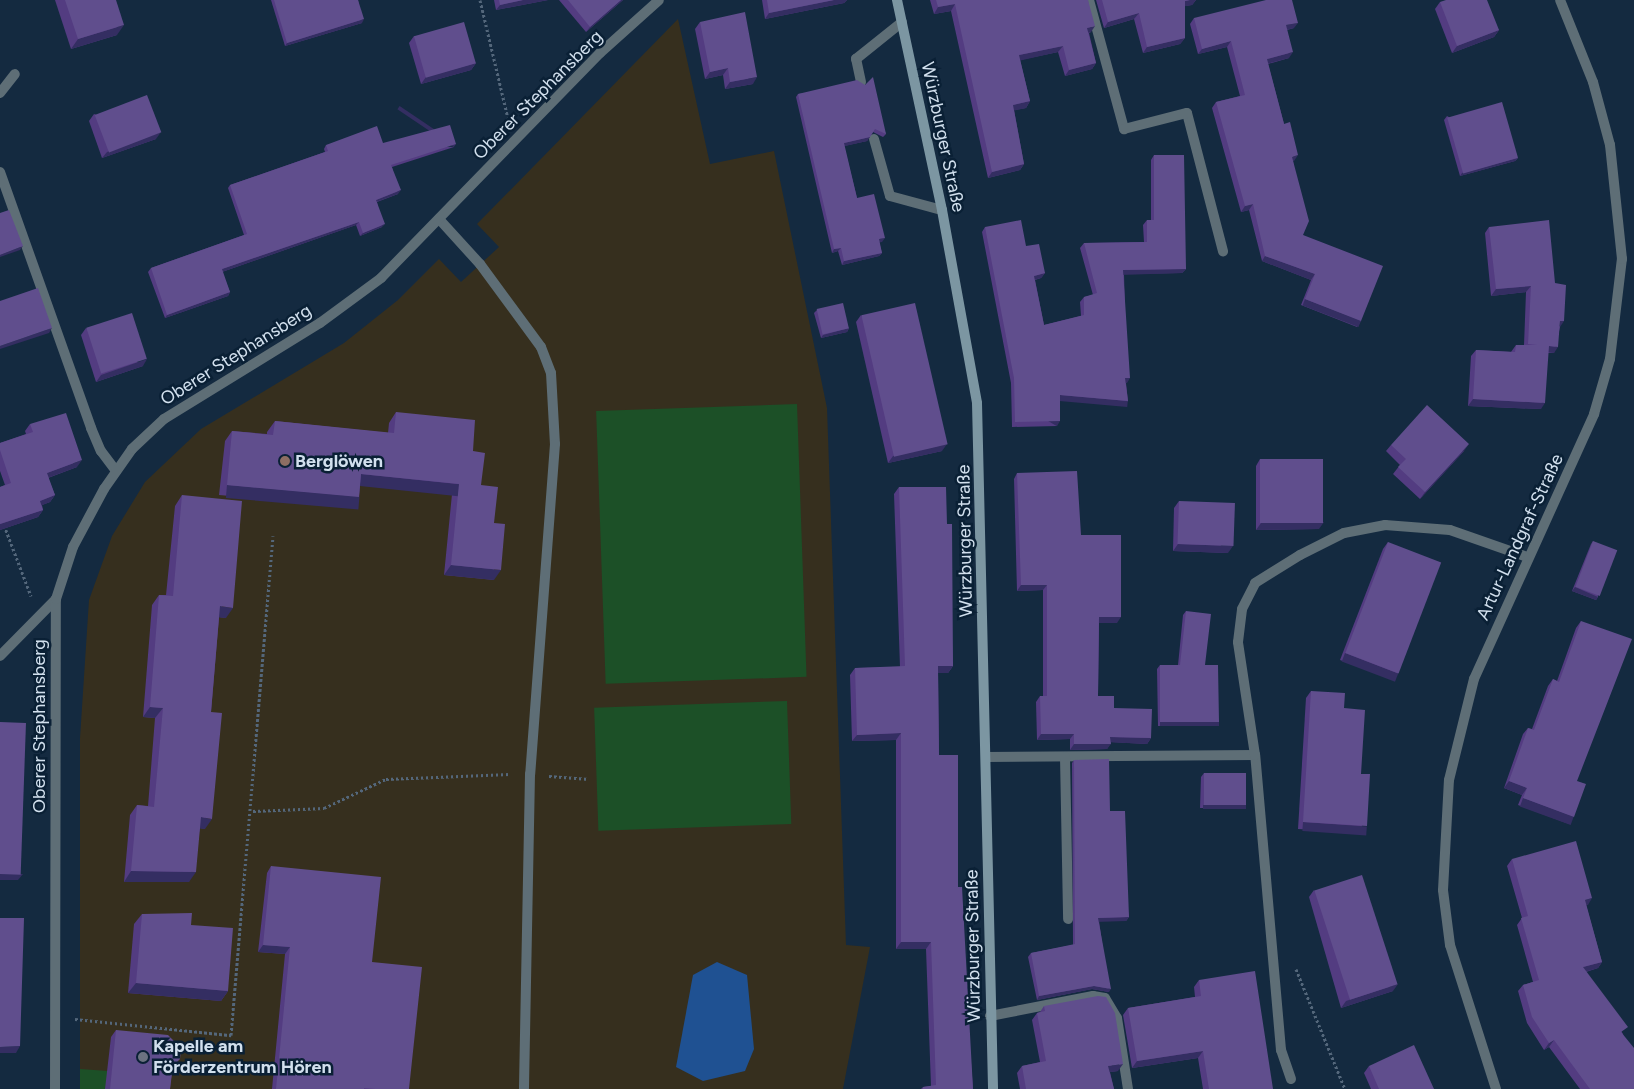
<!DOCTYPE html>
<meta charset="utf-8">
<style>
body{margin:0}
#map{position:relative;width:1634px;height:1089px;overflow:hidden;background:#142a40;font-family:Figtree,sans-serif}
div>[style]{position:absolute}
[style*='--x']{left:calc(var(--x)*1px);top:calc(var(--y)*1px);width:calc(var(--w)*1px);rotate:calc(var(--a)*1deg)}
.education>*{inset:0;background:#362f1e}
.green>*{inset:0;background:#1c5027;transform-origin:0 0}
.water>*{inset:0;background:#1f5192}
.path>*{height:3px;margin-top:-1.5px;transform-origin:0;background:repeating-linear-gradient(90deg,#54677b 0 2.5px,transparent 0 5px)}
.lane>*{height:10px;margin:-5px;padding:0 5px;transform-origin:5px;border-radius:5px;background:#5e6e76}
.street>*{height:10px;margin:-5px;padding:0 5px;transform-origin:5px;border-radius:5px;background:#5e6e76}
.secondary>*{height:10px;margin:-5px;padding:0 5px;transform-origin:5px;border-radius:5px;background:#7c96a2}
.wall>*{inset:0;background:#533c81}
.shaded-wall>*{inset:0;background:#342e62;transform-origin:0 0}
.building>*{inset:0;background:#604e8d;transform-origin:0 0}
.dots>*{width:14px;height:14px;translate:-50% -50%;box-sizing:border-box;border:2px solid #0a2035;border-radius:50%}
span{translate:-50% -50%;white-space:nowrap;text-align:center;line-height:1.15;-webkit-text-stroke:5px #0a2035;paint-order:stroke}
.street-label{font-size:18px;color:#d2e0ee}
.poi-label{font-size:18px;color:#d2e0ee;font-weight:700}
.left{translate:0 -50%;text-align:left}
</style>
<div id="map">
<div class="education">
<div style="clip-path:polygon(678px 19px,710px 164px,774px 151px,827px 408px,846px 945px,870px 947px,843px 1089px,106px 1089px,80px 1069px,80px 738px,89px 600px,112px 536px,145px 482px,201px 429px,344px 343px,398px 300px,439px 259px,461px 282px,499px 247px,477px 224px)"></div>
</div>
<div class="green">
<div style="left:797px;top:404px;width:273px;height:201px;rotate:88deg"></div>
<div style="left:787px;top:701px;width:123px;height:193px;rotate:88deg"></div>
<div style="clip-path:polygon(80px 1069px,108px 1071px,106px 1089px,80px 1089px)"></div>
</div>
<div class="water">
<div style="clip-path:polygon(717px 962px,747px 975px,754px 1049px,745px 1071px,703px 1081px,676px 1067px,693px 975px)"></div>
</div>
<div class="path">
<div style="--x:480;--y:0;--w:121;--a:76.7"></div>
<div style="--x:4;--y:525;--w:76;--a:69.2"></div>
<div style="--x:549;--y:776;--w:40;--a:4.3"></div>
<div style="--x:253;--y:811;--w:71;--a:-2.4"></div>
<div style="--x:324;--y:808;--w:68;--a:-25.1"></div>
<div style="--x:386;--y:779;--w:125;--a:-2.3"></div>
<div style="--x:1296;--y:969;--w:130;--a:67.8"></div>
<div style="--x:75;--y:1019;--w:157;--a:5.9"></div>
<div style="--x:231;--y:1035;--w:501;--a:-85.19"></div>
</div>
<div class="lane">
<div style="--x:861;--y:82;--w:24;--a:-102"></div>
<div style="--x:856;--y:59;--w:59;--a:-38.8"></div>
<div style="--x:0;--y:93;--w:24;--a:-52"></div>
<div style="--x:1187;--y:113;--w:143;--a:75.4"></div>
<div style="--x:874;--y:139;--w:59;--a:74.3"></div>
<div style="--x:890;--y:196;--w:54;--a:15.1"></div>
<div style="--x:0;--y:172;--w:272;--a:70.4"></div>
<div style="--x:91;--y:428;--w:25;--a:67"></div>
<div style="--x:101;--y:451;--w:25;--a:53"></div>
<div style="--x:439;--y:219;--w:61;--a:47.7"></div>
<div style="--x:480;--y:264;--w:103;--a:53.7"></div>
<div style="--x:541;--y:347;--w:28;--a:69"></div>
<div style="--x:551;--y:373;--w:71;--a:86.8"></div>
<div style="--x:555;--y:444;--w:331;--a:94.3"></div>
<div style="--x:530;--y:774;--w:315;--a:91.1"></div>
<div style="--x:986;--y:757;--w:269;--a:-0.4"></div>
<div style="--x:1065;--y:757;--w:162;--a:88.9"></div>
<div style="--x:990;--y:1016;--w:105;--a:-11"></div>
<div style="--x:1093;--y:996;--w:12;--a:9"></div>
<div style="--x:1105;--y:998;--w:23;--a:59"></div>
<div style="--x:1117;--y:1018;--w:72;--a:81.2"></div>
<div style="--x:1291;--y:1079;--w:31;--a:-109"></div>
<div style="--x:1281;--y:1050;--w:296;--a:-95"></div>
<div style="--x:1255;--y:755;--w:114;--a:-98.6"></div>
<div style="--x:1238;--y:642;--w:33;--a:-83"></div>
<div style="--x:1242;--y:609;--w:29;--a:-63"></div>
<div style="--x:1255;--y:583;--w:53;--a:-31.9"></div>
<div style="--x:1300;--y:555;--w:49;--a:-26.6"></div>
<div style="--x:1344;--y:533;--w:42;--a:-11"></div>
<div style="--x:1385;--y:525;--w:65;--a:4.4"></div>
<div style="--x:1450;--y:530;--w:82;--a:19.3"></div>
</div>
<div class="street">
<div style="--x:1089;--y:0;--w:134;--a:74.8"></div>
<div style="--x:1124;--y:129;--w:65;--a:-14.3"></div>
<div style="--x:0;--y:656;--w:80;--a:-45.5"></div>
<div style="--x:55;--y:1089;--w:490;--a:-89.9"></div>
<div style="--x:56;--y:599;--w:55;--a:-71.9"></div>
<div style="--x:73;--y:547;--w:66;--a:-61.9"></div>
<div style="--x:104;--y:489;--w:49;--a:-55"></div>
<div style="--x:132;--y:449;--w:44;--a:-43.2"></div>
<div style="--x:164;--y:419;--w:183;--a:-31.6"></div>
<div style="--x:320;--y:323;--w:76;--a:-36.4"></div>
<div style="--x:381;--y:278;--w:314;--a:-45.8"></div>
<div style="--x:600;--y:53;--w:79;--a:-41.9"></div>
<div style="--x:1496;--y:1089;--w:151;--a:-107.7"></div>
<div style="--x:1450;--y:945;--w:55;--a:-97.3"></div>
<div style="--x:1443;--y:890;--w:110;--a:-86.9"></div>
<div style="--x:1449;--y:780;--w:104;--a:-76.1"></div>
<div style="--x:1474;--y:679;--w:291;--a:-65.6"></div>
<div style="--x:1594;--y:414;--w:57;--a:-73.8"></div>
<div style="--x:1610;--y:359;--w:101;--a:-83.2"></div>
<div style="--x:1622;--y:259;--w:115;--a:-96"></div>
<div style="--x:1610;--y:145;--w:65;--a:-105.1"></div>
<div style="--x:1593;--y:82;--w:88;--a:-111.9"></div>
</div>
<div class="secondary">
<div style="--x:897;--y:0;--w:215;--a:77.9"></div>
<div style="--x:942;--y:210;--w:196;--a:79.7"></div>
<div style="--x:977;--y:403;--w:686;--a:88.66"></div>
</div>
<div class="wall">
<div style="clip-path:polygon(55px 0,116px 0,117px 35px,71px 49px)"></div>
<div style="clip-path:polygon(271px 0,358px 0,362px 23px,285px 46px)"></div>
<div style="clip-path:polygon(494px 0,548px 0,496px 10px)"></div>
<div style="clip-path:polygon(559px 0,623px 0,586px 32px)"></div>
<div style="clip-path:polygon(762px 0,847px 0,844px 3px,765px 19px)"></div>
<div style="clip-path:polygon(930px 0,1088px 0,1091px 32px,1089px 33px,1096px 63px,1092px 69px,1065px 76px,1058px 52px,1020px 60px,1030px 101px,1026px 108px,1014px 110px,1024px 164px,1020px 170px,988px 178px,951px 11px,934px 14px)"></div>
<div style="clip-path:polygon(1096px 0,1196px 0,1192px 5px,1185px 6px,1185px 38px,1180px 44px,1143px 53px,1134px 19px,1104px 28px)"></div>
<div style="clip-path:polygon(1440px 2px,1499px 30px,1494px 37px,1452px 53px,1435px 9px)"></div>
<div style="clip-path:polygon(1194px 18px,1294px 28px,1287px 30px,1289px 58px,1268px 64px,1294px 161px,1293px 161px,1303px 235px,1361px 321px,1357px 327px,1301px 305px,1311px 280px,1262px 261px,1249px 210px,1241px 212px,1212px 108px,1216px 102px,1240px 96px,1227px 47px,1198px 54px,1190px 24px)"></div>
<div style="clip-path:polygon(700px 22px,753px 84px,725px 89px,723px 75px,705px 79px,695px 29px)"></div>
<div style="clip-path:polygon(414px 36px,476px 63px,471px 70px,421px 84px,409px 43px)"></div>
<div style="clip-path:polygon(865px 85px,886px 134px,883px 137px,873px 132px,867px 141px,844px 146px,857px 198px,882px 242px,879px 242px,882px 253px,879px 256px,842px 265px,838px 251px,832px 253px,796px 97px,798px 94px)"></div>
<div style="clip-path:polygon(94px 114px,156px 139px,102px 158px,89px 121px)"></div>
<div style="clip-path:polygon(1447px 116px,1518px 158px,1515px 161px,1460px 176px,1444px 120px)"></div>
<div style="clip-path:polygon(383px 143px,454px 147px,392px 167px,398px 194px,377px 202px,382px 227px,360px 236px,356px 225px,222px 272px,230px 292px,228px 296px,165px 318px,148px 272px,151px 268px,244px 235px,228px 188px,230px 185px,325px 152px,324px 149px,326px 145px)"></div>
<div style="clip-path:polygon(1154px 155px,1186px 269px,1182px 273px,1124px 274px,1127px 383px,1126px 383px,1128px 401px,1124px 406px,1060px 400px,1057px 426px,1012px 427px,1011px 383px,982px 232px,985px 227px,1026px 246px,1045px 273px,1041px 278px,1035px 280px,1044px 325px,1081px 316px,1080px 302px,1084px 297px,1093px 295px,1080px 248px,1084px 243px,1144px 242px,1143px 225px,1147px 220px,1151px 220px,1151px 160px)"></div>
<div style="clip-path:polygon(1489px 227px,1560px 327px,1554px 353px,1548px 353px,1541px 409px,1468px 406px,1471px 356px,1476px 350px,1511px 352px,1516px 345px,1524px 345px,1526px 292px,1491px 296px,1485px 233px)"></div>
<div style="clip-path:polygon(817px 310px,849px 328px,847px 332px,821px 338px,814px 313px)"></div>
<div style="clip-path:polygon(861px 315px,942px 451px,888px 463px,856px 322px)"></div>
<div style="clip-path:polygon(86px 328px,143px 366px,96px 382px,81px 335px)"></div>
<div style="clip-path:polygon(396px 412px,473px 451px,481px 485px,494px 523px,494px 580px,444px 575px,452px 494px,360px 485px,359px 497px,352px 507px,219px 495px,225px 441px,232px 431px,267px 434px,267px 432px,275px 421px,388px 433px,389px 423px)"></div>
<div style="clip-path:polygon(30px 424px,77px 467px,48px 478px,55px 495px,50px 502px,42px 505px,43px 510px,38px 517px,0 530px,0 487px,5px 485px,0 471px,0 443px,26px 434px,25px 431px)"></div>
<div style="clip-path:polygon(1391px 445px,1464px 451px,1420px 499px,1393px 474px,1400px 465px,1386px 451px)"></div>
<div style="clip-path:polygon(1260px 459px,1319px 529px,1256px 530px,1256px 466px)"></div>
<div style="clip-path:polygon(1017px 473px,1081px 535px,1117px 623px,1099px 623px,1098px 696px,1151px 738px,1147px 744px,1111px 742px,1107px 749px,1070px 750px,1070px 739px,1037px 740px,1036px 702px,1040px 696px,1043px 696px,1043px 590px,1017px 591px,1014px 479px)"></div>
<div style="clip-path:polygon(899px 487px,947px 524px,953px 666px,948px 673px,938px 673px,939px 755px,958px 887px,973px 1089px,921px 1089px,923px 1087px,931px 1086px,926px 949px,896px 949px,896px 740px,852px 741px,850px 675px,855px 668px,900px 667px,894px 494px)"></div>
<div style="clip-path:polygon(182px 495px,226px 618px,219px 617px,211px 712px,205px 829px,200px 828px,189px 882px,124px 882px,130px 815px,137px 805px,148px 806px,155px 718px,143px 717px,152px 605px,159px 595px,166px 595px,175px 506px)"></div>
<div style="clip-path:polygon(1179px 501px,1228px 553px,1173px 551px,1174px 508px)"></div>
<div style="clip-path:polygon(1593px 541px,1598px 597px,1596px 600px,1572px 591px,1591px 544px)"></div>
<div style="clip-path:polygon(1388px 542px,1398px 673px,1393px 680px,1340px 660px,1383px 549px)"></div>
<div style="clip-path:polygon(1186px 611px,1205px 665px,1216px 726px,1158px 726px,1157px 669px,1160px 665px,1178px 665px,1183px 615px)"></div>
<div style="clip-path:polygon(1581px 621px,1577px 781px,1569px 824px,1518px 805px,1522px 795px,1504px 788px,1523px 734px,1528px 728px,1532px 729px,1548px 686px,1553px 679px,1557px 681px,1576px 628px)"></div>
<div style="clip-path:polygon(1311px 691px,1344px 708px,1361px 774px,1362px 833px,1298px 829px,1306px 698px)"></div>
<div style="clip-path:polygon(1074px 760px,1110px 811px,1129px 917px,1126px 921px,1099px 921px,1109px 992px,1092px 989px,1037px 1000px,1028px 957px,1031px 953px,1073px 945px,1072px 763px)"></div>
<div style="clip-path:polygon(1204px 773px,1243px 808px,1200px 808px,1201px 777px)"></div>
<div style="clip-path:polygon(1512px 859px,1588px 905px,1586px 905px,1602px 962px,1598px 968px,1586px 972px,1623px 1034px,1634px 1089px,1580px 1089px,1549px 1047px,1544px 1050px,1527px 1023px,1518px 991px,1523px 985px,1533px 982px,1517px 925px,1522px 918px,1507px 866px)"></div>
<div style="clip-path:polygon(271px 866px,372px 962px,409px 1089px,272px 1089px,285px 954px,258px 952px,267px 873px)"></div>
<div style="clip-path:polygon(1314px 890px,1393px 991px,1341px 1008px,1309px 897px)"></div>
<div style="clip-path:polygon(142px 914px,191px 925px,228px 991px,221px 1001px,128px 993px,134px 924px)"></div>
<div style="clip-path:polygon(1199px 980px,1273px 1089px,1203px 1089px,1198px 1058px,1132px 1068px,1123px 1015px,1128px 1008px,1195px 997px,1194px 987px)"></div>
<div style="clip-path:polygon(1044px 1006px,1118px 1071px,1110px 1072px,1114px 1089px,1020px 1089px,1017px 1073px,1022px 1066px,1040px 1062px,1032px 1020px,1037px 1013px,1040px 1012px)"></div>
<div style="clip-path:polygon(116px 1030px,175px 1066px,172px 1069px,170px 1089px,105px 1089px,111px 1037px)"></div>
<div style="clip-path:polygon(1369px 1066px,1434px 1089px,1371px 1089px,1364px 1073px)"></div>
</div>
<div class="shaded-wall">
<div style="clip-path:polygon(523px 0,548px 0,496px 10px,500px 5px)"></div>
<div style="clip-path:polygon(621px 0,623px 0,586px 32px,590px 27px)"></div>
<div style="clip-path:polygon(834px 0,847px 0,844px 3px,765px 19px,769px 13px)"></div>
<div style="clip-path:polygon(1190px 0,1196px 0,1192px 5px,1180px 7px,1185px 1px)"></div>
<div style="clip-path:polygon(955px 4px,951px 11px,934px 14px,938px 7px)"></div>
<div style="clip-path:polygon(1139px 13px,1134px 19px,1104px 28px,1108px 22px)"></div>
<div style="clip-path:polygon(364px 19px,362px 23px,285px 46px,287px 43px)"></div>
<div style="clip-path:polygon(1298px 23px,1294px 28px,1282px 31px,1286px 25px)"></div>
<div style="clip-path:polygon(124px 25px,117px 35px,71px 49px,78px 39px)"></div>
<div style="clip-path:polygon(1095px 26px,1091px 32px,1083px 34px,1087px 28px)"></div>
<div style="clip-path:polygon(1499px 30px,1494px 37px,1452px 53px,1457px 46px)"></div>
<div style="clip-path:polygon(1185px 38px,1180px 44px,1143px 53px,1147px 47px)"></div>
<div style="clip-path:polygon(1231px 41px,1227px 47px,1198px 54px,1202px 49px)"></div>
<div style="clip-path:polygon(1063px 46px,1058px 52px,1014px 62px,1019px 55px)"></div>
<div style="clip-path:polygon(1293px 52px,1289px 58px,1263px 65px,1267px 59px)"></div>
<div style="clip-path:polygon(476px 63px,471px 70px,421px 84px,426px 77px)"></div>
<div style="clip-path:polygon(1096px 63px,1092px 69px,1065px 76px,1069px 70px)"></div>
<div style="clip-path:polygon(728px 68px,723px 75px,705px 79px,710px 72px)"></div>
<div style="clip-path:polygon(757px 77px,753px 84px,725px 89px,730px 82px)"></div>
<div style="clip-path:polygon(1030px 101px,1026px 108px,1008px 112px,1013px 105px)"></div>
<div style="clip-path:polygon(161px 132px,156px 139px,102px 158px,107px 152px)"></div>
<div style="clip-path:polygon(870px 137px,867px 141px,841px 147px,844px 143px)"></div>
<div style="left:456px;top:144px;width:4px;height:68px;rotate:124deg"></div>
<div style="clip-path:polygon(1298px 155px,1294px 161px,1288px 162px,1292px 157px)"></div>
<div style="clip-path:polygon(1518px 158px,1515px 161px,1460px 176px,1462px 173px)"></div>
<div style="clip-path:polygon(1024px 164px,1020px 170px,988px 178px,992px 172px)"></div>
<div style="clip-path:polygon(401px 190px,398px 194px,373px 203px,376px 200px)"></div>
<div style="clip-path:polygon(1253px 204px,1249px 210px,1241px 212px,1245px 206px)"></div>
<div style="clip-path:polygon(359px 222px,356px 225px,219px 273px,222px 269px)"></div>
<div style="clip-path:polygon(385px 224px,382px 227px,360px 236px,363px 233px)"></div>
<div style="clip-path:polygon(885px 238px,882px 242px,876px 243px,879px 239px)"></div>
<div style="clip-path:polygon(23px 246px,20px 250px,0 257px,0 255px)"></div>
<div style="clip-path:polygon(841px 248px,838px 251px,832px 253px,834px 249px)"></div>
<div style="clip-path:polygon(882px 253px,879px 256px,842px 265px,844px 261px)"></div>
<div style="clip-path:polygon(1265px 256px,1315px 274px,1311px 280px,1262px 261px)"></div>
<div style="clip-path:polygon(1186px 269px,1182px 273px,1120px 275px,1123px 270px)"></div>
<div style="clip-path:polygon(1045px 273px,1041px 278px,1030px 281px,1034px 276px)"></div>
<div style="clip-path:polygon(1531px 286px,1526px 292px,1491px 296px,1496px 289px)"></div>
<div style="clip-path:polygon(230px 292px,228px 296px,165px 318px,167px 315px)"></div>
<div style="left:1305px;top:299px;width:60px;height:7px;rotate:21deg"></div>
<div style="clip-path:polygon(1560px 321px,1564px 321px,1560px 327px)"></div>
<div style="clip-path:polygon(52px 328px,49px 333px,0 349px,0 346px)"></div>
<div style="clip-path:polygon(849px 328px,847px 332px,821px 338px,823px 335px)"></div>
<div style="clip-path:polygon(1549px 346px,1558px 347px,1554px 353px,1544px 352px)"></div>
<div style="clip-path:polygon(147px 359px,143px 366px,96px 382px,101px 375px)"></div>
<div style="clip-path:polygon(1125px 378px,1130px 378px,1127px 383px,1122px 383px)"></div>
<div style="left:1060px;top:395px;width:68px;height:6px;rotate:5deg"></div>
<div style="clip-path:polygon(1473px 399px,1545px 403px,1541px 409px,1468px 406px)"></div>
<div style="left:1060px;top:421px;width:6px;height:45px;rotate:121deg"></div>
<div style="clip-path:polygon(947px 444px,942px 451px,888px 463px,893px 456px)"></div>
<div style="clip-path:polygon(1469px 444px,1464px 451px,1420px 499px,1425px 492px)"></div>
<div style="clip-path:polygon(82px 460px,77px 467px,42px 480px,47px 473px)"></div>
<div style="left:361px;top:474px;width:99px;height:12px;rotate:6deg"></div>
<div style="left:227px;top:485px;width:133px;height:13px;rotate:5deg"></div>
<div style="clip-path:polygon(55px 495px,50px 502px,35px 508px,40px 501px)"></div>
<div style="clip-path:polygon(43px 510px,38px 517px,0 530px,0 524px)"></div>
<div style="clip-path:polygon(1324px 522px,1319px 529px,1256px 530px,1261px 523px)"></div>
<div style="clip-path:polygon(1178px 544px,1233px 546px,1228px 553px,1173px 551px)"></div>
<div style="clip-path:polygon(451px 565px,501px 570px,494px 580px,444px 575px)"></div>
<div style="clip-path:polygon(1021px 585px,1047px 585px,1043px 590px,1017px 591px)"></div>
<div style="clip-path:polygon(1575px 587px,1598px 597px,1596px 600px,1572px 591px)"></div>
<div style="clip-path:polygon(220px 606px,233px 608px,226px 618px,213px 617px)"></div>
<div style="clip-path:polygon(1099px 617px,1121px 617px,1117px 623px,1095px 623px)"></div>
<div style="left:1345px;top:653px;width:57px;height:9px;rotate:21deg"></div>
<div style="clip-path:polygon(938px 666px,953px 666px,948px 673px,933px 673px)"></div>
<div style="clip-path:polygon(150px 707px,163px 708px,155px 718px,143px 717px)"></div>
<div style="left:1160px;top:722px;width:59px;height:4px"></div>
<div style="clip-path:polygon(901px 733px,896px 740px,852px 741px,857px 735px)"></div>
<div style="clip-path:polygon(1041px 734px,1074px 734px,1070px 739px,1037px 740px)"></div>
<div style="clip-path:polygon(1110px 737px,1151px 738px,1147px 744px,1106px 742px)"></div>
<div style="clip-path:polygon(1074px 744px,1111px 744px,1107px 749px,1070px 750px)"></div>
<div style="clip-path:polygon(1509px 781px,1527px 788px,1522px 795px,1504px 788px)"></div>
<div style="left:1523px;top:798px;width:54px;height:9px;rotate:20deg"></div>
<div style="left:1203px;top:805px;width:43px;height:4px"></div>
<div style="clip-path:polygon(201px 817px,212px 819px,205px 829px,194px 828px)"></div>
<div style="left:1303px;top:822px;width:64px;height:9px;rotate:4deg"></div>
<div style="clip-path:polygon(131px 871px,196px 872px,189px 882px,124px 882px)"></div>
<div style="clip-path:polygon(0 874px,23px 874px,18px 880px,0 880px)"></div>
<div style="clip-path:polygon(1592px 898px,1588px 905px,1580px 907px,1585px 900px)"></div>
<div style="clip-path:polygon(1129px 917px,1126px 921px,1095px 922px,1098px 918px)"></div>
<div style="clip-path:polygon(901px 942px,931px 942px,926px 949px,896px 949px)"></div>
<div style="clip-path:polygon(263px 945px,290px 947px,285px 954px,258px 952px)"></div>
<div style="clip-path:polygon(1602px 962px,1598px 968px,1578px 974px,1583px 967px)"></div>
<div style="clip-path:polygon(136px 983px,228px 991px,221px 1001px,128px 993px)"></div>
<div style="clip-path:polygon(1398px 984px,1393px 991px,1341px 1008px,1346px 1001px)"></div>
<div style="clip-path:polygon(1094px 986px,1111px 989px,1109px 992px,1092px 989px,1037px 1000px,1039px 996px)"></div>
<div style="clip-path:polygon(1554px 1040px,1549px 1047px,1544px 1050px,1549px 1043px)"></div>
<div style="clip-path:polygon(20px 1046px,16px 1053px,0 1053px,0 1047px)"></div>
<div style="clip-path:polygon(1203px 1051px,1198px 1058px,1132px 1068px,1137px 1061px)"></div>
<div style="clip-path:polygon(1123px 1064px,1118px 1071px,1103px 1073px,1108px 1066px)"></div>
</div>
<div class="building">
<div style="clip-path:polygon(65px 0,116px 0,124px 25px,78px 39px)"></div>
<div style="clip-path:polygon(274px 0,358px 0,364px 19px,287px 43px)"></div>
<div style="clip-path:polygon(499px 0,523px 0,500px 5px)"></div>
<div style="clip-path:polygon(568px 0,621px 0,590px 27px)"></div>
<div style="clip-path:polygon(767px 0,834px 0,769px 13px)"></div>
<div style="clip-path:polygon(936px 0,1088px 0,1095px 26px,1087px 28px,1096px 63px,1069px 70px,1063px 46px,1019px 55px,1030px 101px,1013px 105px,1024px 164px,992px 172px,955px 4px,938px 7px)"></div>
<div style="clip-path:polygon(1102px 0,1190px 0,1185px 1px,1185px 38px,1147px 47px,1139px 13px,1108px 22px)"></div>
<div style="clip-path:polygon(1266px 0,1292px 0,1298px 23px,1286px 25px,1293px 52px,1267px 59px,1284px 124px,1290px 122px,1298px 155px,1292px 157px,1309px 221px,1303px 235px,1383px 266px,1361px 321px,1305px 299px,1315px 274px,1265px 256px,1253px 204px,1245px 206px,1216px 102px,1245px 95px,1231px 41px,1202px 49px,1194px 18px)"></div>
<div style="clip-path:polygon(1446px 0,1487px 0,1499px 30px,1457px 46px,1440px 2px)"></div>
<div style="clip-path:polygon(745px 12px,757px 77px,730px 82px,728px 68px,710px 72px,700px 22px)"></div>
<div style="left:464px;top:22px;width:43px;height:52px;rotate:74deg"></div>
<div style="clip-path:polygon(873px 77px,886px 134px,875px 129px,870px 137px,844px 143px,857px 198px,874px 194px,885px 238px,879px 239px,882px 253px,844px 261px,841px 248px,834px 249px,798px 94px,857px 80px,865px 85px)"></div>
<div style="left:147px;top:95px;width:40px;height:56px;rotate:69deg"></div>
<div style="left:1502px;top:102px;width:58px;height:57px;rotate:74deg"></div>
<div style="clip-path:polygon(450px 125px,456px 144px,391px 165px,401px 190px,376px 200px,385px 224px,363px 233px,359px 222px,222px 269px,230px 292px,167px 315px,151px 268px,247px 234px,230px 185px,328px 151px,326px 145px,377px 126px,383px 143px)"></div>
<div style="clip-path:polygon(1154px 155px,1184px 155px,1186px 269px,1123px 270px,1130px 378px,1125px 378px,1128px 401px,1060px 395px,1060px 421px,1015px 422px,1014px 378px,985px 227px,1021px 220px,1026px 246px,1039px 244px,1045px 273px,1034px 276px,1044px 325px,1084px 315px,1084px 297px,1097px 293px,1084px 243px,1147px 242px,1147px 220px,1154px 220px)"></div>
<div style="clip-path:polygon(9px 210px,23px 246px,0 255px,0 213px)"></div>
<div style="clip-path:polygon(1549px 220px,1555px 283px,1566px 285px,1564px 321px,1560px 321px,1558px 347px,1549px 346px,1545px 403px,1473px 399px,1476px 350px,1515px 352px,1516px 345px,1537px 345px,1528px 344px,1531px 286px,1496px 289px,1489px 227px)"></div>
<div style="clip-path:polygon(38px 288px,52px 328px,0 346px,0 301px)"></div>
<div style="left:843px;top:303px;width:26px;height:27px;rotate:77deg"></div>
<div style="left:915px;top:303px;width:145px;height:55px;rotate:77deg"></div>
<div style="left:132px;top:313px;width:48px;height:48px;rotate:72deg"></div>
<div style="clip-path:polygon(1427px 405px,1469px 444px,1425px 492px,1398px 467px,1406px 459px,1391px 445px)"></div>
<div style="clip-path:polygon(396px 412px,475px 420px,473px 451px,485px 453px,481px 485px,498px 487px,494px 523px,505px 524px,501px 570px,451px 565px,459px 484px,361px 474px,359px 497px,227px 485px,232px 431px,273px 435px,275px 421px,394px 433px)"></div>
<div style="clip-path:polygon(66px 413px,82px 460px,47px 473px,55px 495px,40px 501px,43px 510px,0 524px,0 487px,11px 483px,0 450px,0 443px,33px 432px,30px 424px)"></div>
<div style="left:1260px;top:459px;width:63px;height:64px"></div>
<div style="clip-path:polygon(1077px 471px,1081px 535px,1121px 535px,1121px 617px,1099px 617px,1098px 696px,1114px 696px,1114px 708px,1152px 709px,1151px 738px,1110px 737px,1111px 744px,1074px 744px,1074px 734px,1041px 734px,1040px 696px,1047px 696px,1047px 585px,1021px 585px,1017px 473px)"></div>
<div style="clip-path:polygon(899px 487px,946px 487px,947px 524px,952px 524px,953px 666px,938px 666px,939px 755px,958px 755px,958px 887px,962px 887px,973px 1089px,923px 1089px,923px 1087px,936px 1085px,931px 942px,901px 942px,901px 733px,857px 735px,855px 668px,905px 666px)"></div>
<div style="clip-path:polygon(182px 495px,242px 501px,233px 608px,220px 606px,211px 712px,222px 713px,212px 819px,201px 817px,196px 872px,131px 871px,137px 805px,154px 807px,163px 708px,150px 707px,159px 595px,173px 596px)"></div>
<div style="left:1179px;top:501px;width:56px;height:43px;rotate:2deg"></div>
<div style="left:1593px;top:541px;width:26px;height:49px;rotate:21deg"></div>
<div style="left:1388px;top:542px;width:57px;height:119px;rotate:21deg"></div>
<div style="clip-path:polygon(1186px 611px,1211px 614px,1205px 665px,1218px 665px,1219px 722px,1160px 722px,1160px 665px,1180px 665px)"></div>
<div style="clip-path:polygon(1581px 621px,1632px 639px,1577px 781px,1586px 784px,1574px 817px,1523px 798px,1527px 788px,1509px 781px,1528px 728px,1534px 730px,1553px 679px,1559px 682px)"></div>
<div style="clip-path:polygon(1311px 691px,1345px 693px,1344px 708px,1365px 710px,1361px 774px,1370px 774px,1367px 826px,1303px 822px)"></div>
<div style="left:0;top:722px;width:26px;height:152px;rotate:2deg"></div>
<div style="clip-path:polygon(1109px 759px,1110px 811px,1125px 811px,1129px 917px,1098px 918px,1111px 989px,1094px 986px,1039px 996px,1031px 953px,1075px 944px,1074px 760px)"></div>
<div style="left:1204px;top:773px;width:42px;height:32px"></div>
<div style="clip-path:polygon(1576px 841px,1592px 898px,1585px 900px,1602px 962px,1583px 967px,1628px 1027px,1621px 1032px,1634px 1048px,1634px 1089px,1590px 1089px,1554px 1040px,1549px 1043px,1532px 1017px,1523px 985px,1539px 980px,1521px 918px,1528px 916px,1512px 859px)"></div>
<div style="clip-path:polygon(271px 866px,381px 877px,372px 962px,422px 967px,409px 1089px,375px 1089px,364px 1088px,364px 1089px,276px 1089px,290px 947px,263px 945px)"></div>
<div style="left:1362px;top:875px;width:115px;height:50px;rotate:72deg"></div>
<div style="clip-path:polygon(192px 913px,191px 925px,233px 928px,228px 991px,136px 983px,142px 914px)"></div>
<div style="clip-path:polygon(0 918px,24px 918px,20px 1046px,0 1047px)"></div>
<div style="clip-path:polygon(1255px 971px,1273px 1089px,1209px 1089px,1203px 1051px,1137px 1061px,1128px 1008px,1201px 996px,1199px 980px)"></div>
<div style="clip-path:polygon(1098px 996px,1106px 997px,1115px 1013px,1123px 1064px,1108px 1066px,1114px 1089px,1026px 1089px,1022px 1066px,1046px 1061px,1037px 1013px,1045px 1011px,1044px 1006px)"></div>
<div style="clip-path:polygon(116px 1030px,168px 1035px,181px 1048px,180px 1059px,173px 1066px,170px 1089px,110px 1089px)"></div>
<div style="clip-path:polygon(1414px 1045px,1434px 1089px,1379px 1089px,1369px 1066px)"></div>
</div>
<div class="dots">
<div style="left:285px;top:461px;background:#8d6e63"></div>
<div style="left:143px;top:1057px;background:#6b7280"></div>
</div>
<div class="street-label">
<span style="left:538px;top:95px;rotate:-45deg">Oberer Stephansberg</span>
<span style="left:943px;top:137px;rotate:78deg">Würzburger Straße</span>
<span style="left:236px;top:355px;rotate:-32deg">Oberer Stephansberg</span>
<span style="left:1520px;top:537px;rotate:-65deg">Artur-Landgraf-Straße</span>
<span style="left:965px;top:541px;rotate:-91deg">Würzburger Straße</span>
<span style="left:39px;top:726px;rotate:-90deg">Oberer Stephansberg</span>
<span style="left:973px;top:946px;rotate:-91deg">Würzburger Straße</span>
</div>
<div class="poi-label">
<span class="left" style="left:295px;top:461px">Berglöwen</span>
<span class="left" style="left:153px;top:1057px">Kapelle am<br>Förderzentrum Hören</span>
</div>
</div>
